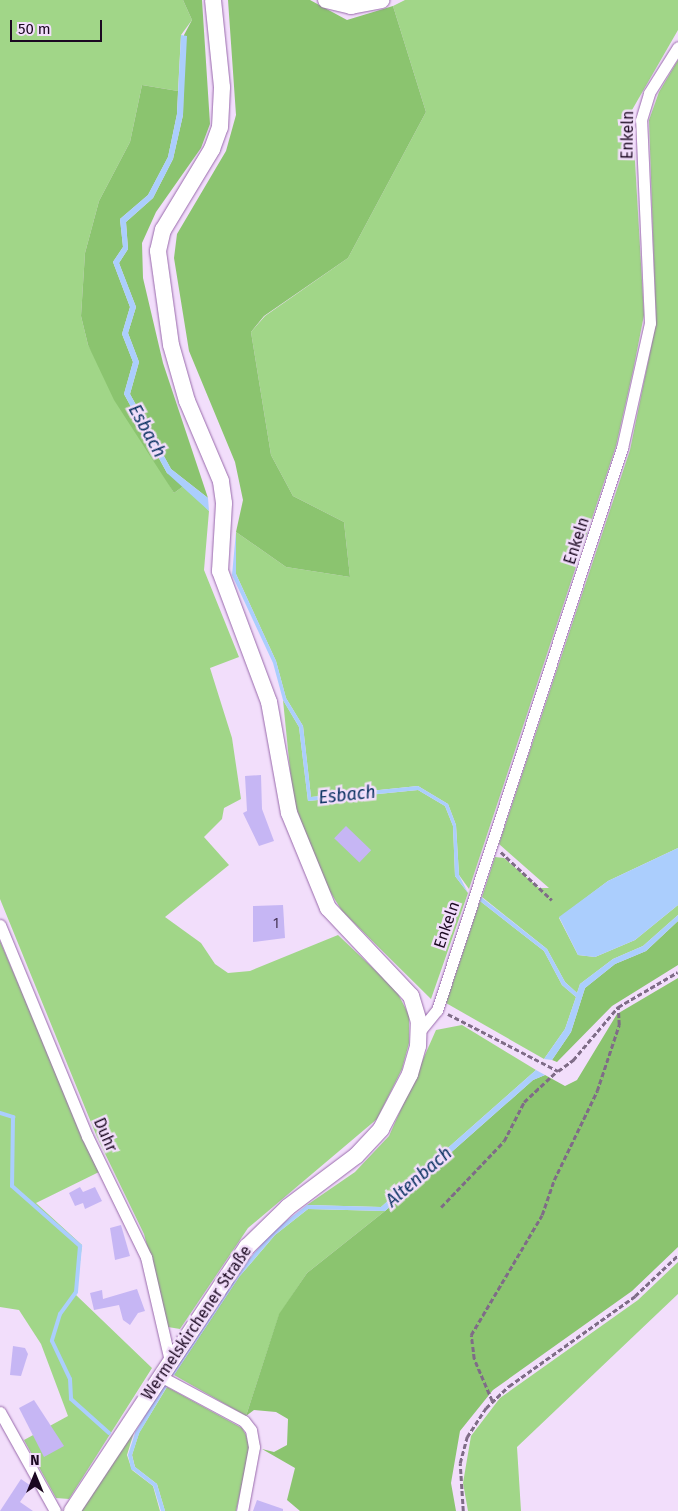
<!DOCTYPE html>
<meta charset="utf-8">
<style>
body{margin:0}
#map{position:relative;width:678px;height:1511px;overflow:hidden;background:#f2defb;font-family:"Fira Sans",sans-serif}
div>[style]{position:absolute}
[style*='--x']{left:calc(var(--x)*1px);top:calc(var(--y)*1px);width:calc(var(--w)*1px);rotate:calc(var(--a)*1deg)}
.green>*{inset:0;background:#a1d688}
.forest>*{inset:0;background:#8bc46f}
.water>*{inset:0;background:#abcefd}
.stream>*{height:4px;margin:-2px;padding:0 2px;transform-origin:2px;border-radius:2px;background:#abcefd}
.building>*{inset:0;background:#c6b6f4;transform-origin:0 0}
.path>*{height:2.5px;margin-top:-1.25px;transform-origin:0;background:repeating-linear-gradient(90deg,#7f6c87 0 5px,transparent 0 7.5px)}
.roads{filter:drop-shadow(0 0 1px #9869ab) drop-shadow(0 0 1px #9869ab)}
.street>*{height:11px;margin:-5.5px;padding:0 5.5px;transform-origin:5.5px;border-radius:5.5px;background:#fff}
.secondary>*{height:16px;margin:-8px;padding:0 8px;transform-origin:8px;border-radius:8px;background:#fff}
span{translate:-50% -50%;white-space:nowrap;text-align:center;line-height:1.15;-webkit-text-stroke:5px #f2defb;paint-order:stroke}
.number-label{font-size:14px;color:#463456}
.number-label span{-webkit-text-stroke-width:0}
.street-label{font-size:16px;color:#1b0821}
.water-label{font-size:18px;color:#0b3262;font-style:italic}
.north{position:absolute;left:10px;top:1451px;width:50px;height:50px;-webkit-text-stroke:4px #f2defb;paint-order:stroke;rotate:0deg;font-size:14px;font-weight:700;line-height:20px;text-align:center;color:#1b0821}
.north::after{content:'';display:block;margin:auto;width:18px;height:22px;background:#1b0821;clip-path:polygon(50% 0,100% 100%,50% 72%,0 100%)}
.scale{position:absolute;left:10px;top:20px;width:92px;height:22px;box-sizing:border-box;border:2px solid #1b0821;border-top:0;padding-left:6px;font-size:15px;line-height:18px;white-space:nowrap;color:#1b0821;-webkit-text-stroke:4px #f2defb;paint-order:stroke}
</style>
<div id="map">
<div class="green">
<div style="clip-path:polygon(0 0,183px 0,192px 20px,181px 35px,178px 91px,142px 85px,130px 142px,99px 201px,85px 253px,81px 316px,88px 345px,174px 493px,185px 485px,209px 511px,204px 570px,239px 657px,210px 668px,232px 738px,241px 799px,224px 808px,222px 819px,204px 837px,229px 865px,165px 917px,201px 943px,215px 964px,228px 973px,250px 971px,338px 935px,396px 990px,409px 1015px,409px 1043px,402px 1069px,377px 1119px,248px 1228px,180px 1329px,168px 1327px,144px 1234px,97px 1137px,0 899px)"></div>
<div style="clip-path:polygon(405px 0,678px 0,678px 30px,632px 110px,644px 315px,633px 371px,616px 446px,469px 889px,459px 875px,456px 825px,448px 804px,418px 786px,311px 797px,303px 726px,286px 698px,276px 661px,236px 574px,236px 532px,286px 567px,350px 577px,344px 522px,293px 496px,271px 455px,251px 332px,265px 316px,348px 258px,426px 112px,393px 6px)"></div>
<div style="clip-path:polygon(678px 60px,678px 848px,608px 881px,559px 918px,578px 955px,595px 957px,635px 940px,678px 905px,678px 915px,643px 946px,613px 959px,580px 984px,577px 993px,565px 982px,547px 949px,482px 897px,495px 857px,504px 858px,539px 888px,549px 888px,499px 844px,630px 450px,656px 323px,649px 120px,659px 92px)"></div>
<div style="clip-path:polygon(283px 700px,299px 727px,308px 801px,418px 790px,445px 806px,453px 826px,455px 876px,468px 893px,431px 999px,342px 911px,324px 882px,293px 800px)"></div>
<div style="clip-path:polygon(480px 901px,544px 951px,562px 985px,576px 997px,565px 1029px,544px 1059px,446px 1003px)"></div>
<div style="clip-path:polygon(0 941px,99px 1172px,36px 1203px,82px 1245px,76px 1295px,152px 1368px,69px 1499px,56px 1498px,24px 1440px,68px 1416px,41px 1344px,19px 1310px,0 1307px)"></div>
<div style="clip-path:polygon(462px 1025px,536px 1070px,381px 1207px,307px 1205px,355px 1172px,389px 1136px,436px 1030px)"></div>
<div style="clip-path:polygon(308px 1209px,385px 1211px,307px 1273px,279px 1315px,246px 1416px,174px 1375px,239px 1277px,275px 1235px)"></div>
<div style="clip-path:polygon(678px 1262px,678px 1294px,517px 1447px,521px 1511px,468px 1511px,463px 1483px,471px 1436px,500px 1398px,638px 1300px)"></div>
<div style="clip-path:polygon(164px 1385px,134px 1432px,127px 1455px,132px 1470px,153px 1486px,160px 1511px,78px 1511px)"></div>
<div style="clip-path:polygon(167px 1387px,242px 1428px,246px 1435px,250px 1449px,236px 1511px,165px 1511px,157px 1484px,135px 1467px,132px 1455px,139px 1433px)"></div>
</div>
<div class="forest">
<div style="clip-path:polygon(183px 0,202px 0,210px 124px,201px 148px,156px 212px,142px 243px,143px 278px,163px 363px,208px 498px,171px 469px,130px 394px,139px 362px,128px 333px,136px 307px,119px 263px,128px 249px,126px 222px,153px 198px,173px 159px,183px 115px,184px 35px,192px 20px)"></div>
<div style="clip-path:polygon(228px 0,310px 0,347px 20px,393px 6px,426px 112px,348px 258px,264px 316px,251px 332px,271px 455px,293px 496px,344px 522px,350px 577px,286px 567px,236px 532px,243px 500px,235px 462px,189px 351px,174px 258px,177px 234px,226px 151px,236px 115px)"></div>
<div style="clip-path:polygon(142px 85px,178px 91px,177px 114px,168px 157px,148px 195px,120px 219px,123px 247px,113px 262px,130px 307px,122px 334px,133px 362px,124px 394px,167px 473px,185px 485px,174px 493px,114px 400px,88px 345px,81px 316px,85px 253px,99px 201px,130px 142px)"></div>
<div style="clip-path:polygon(678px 921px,678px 965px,612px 1006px,557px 1062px,552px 1060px,571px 1032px,585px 988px,615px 964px,646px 951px)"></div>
<div style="clip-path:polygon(678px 978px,678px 1247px,632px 1291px,493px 1390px,460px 1431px,451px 1483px,456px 1511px,300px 1511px,287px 1500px,295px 1468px,262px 1449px,274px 1452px,287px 1445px,288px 1419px,276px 1412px,254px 1410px,246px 1416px,279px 1314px,307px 1273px,385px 1211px,533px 1080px,545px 1075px,565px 1086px,577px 1080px,617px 1014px)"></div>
</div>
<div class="water">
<div style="clip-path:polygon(181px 35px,187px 36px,183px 115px,173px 159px,153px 198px,126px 222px,128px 249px,119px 263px,136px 307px,128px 333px,139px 362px,130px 394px,171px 469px,208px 498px,209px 511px,167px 473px,124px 394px,133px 362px,122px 334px,130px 307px,113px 262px,123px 247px,120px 219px,148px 195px,168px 157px,177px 114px)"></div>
<div style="clip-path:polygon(236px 532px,236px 574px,276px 661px,286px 698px,303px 726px,311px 797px,418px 786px,448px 804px,456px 825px,459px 875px,468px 893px,455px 876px,453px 826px,445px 806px,418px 790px,308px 801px,299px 727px,283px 700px,273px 663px,232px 575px)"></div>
<div style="clip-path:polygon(678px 848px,678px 905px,635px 940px,595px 957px,578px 955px,559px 917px,608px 881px)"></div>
<div style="clip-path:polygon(481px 897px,547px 949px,565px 982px,577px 993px,580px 984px,613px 959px,643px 946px,678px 915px,678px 921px,646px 951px,615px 964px,585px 988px,571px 1032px,552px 1060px,544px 1059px,565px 1029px,576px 997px,562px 985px,544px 951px,480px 901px)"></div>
<div style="clip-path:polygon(536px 1070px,545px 1075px,533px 1080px,385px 1211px,308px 1209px,275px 1235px,239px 1277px,174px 1375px,171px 1374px,236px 1275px,272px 1232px,307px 1205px,381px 1207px)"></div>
</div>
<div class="stream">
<div style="--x:0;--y:1113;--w:14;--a:17"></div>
<div style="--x:13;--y:1117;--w:69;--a:90.8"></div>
<div style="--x:12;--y:1186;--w:91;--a:41.4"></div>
<div style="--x:80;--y:1246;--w:46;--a:95"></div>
<div style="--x:76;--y:1292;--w:27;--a:126"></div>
<div style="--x:60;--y:1314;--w:28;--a:107"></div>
<div style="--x:52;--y:1341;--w:42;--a:64.7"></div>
<div style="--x:70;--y:1379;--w:20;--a:87"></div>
<div style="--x:71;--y:1399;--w:51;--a:41.8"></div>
<div style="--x:163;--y:1511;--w:27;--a:-107"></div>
<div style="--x:155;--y:1485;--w:28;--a:-142"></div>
<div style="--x:133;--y:1468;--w:13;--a:-103"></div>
<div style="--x:130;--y:1455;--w:23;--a:-72"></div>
<div style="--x:137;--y:1433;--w:55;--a:-59.2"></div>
</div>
<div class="building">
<div style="clip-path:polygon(261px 775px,262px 809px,274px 841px,259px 846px,243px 813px,247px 811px,245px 776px)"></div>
<div style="left:346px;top:826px;width:35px;height:17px;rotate:44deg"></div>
<div style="clip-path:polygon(283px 905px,285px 938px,253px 942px,253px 906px)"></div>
<div style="clip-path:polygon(80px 1187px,83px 1192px,95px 1187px,102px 1201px,85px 1209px,83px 1203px,75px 1206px,69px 1193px)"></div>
<div style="clip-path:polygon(121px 1225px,130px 1256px,115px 1260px,110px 1228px)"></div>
<div style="clip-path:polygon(137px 1289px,145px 1311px,138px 1313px,130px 1325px,123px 1320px,119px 1305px,94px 1310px,90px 1293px,102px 1290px,103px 1299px)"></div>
<div style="clip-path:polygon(13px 1346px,25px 1348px,28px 1354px,21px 1376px,10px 1375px)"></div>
<div style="clip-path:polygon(34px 1400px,64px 1446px,44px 1457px,19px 1408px)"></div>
<div style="clip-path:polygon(21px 1479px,31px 1486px,20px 1502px,33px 1511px,0 1511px)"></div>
<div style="clip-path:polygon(257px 1500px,283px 1509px,283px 1511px,253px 1511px)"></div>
</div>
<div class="path">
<div style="--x:501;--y:852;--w:70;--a:43.3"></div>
<div style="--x:448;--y:1014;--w:124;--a:27.4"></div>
<div style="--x:558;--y:1071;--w:19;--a:-36"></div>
<div style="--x:573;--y:1060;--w:70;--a:-49.7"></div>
<div style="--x:618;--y:1007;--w:69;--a:-30.3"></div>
<div style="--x:441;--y:1207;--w:91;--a:-46.3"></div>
<div style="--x:504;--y:1141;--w:44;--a:-62.9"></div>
<div style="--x:524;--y:1102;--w:45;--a:-43.2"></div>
<div style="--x:492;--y:1401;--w:46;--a:-113.2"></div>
<div style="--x:474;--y:1359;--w:24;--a:-97"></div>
<div style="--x:471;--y:1335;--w:139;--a:-59.4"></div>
<div style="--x:542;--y:1215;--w:37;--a:-71"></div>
<div style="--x:554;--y:1180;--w:99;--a:-64.2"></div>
<div style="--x:597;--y:1091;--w:70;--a:-71.6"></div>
<div style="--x:619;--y:1025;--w:18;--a:-93"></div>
<div style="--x:463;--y:1511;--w:48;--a:-93.6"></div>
<div style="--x:460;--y:1463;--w:27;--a:-75"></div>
<div style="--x:467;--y:1437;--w:35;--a:-57"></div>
<div style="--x:486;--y:1408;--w:32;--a:-44"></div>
<div style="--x:509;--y:1386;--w:155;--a:-35.5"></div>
<div style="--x:635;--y:1296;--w:59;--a:-43.6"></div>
</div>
<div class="roads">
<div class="street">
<div style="--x:0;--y:925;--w:228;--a:67.6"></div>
<div style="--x:87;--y:1136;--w:135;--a:64"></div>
<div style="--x:146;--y:1257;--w:107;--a:77"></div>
<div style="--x:419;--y:1032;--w:28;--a:-51"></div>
<div style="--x:437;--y:1010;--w:592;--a:-71.78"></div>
<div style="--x:622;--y:448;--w:128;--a:-77.4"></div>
<div style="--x:650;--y:323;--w:203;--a:-92.5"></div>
<div style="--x:641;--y:120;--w:28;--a:-73"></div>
<div style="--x:649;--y:93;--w:54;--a:-57.8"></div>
<div style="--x:160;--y:1376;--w:95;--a:28.2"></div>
<div style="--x:244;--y:1421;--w:11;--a:52"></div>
<div style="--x:251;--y:1430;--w:17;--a:80"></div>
<div style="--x:254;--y:1447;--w:65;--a:100.6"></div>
<div style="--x:0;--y:1412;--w:113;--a:60.9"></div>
</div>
<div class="secondary">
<div style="--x:326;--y:0;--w:26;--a:13"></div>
<div style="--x:351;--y:6;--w:31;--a:-11"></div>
<div style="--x:72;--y:1511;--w:317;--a:-56.5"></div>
<div style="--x:247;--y:1247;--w:57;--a:-44.3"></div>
<div style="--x:288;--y:1207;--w:85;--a:-36.9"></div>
<div style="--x:356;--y:1156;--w:37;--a:-47"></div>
<div style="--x:381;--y:1129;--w:62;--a:-62.2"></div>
<div style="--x:410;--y:1074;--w:29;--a:-74"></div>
<div style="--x:418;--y:1046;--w:24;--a:-88"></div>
<div style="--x:419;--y:1022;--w:27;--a:-107"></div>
<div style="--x:411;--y:996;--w:121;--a:-133.3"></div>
<div style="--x:328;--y:908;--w:103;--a:-112.3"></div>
<div style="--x:289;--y:813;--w:113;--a:-100.2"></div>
<div style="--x:269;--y:702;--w:140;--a:-110.5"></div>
<div style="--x:220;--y:571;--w:68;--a:-86.6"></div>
<div style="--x:224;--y:503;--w:22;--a:-98"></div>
<div style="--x:221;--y:481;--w:87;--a:-113"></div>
<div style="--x:187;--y:401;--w:58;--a:-105.9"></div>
<div style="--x:171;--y:345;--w:95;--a:-97.9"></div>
<div style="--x:158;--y:251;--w:22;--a:-77"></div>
<div style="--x:163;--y:230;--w:95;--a:-58.8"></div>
<div style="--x:212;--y:149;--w:23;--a:-70"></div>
<div style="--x:220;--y:127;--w:40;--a:-87.1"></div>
<div style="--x:222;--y:87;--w:87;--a:-95.9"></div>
</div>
</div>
<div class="number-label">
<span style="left:276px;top:924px">1</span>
</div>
<div class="street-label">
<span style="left:628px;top:135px;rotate:-89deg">Enkeln</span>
<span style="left:577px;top:541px;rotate:-72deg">Enkeln</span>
<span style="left:447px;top:925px;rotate:-71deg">Enkeln</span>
<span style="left:105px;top:1135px;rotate:66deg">Duhr</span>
<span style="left:197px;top:1323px;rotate:-56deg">Wermelskirchener Straße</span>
</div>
<div class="water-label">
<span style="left:147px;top:431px;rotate:61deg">Esbach</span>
<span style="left:347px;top:795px;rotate:-6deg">Esbach</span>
<span style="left:419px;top:1177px;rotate:-41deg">Altenbach</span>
</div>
<div class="north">N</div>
<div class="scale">50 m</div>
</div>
